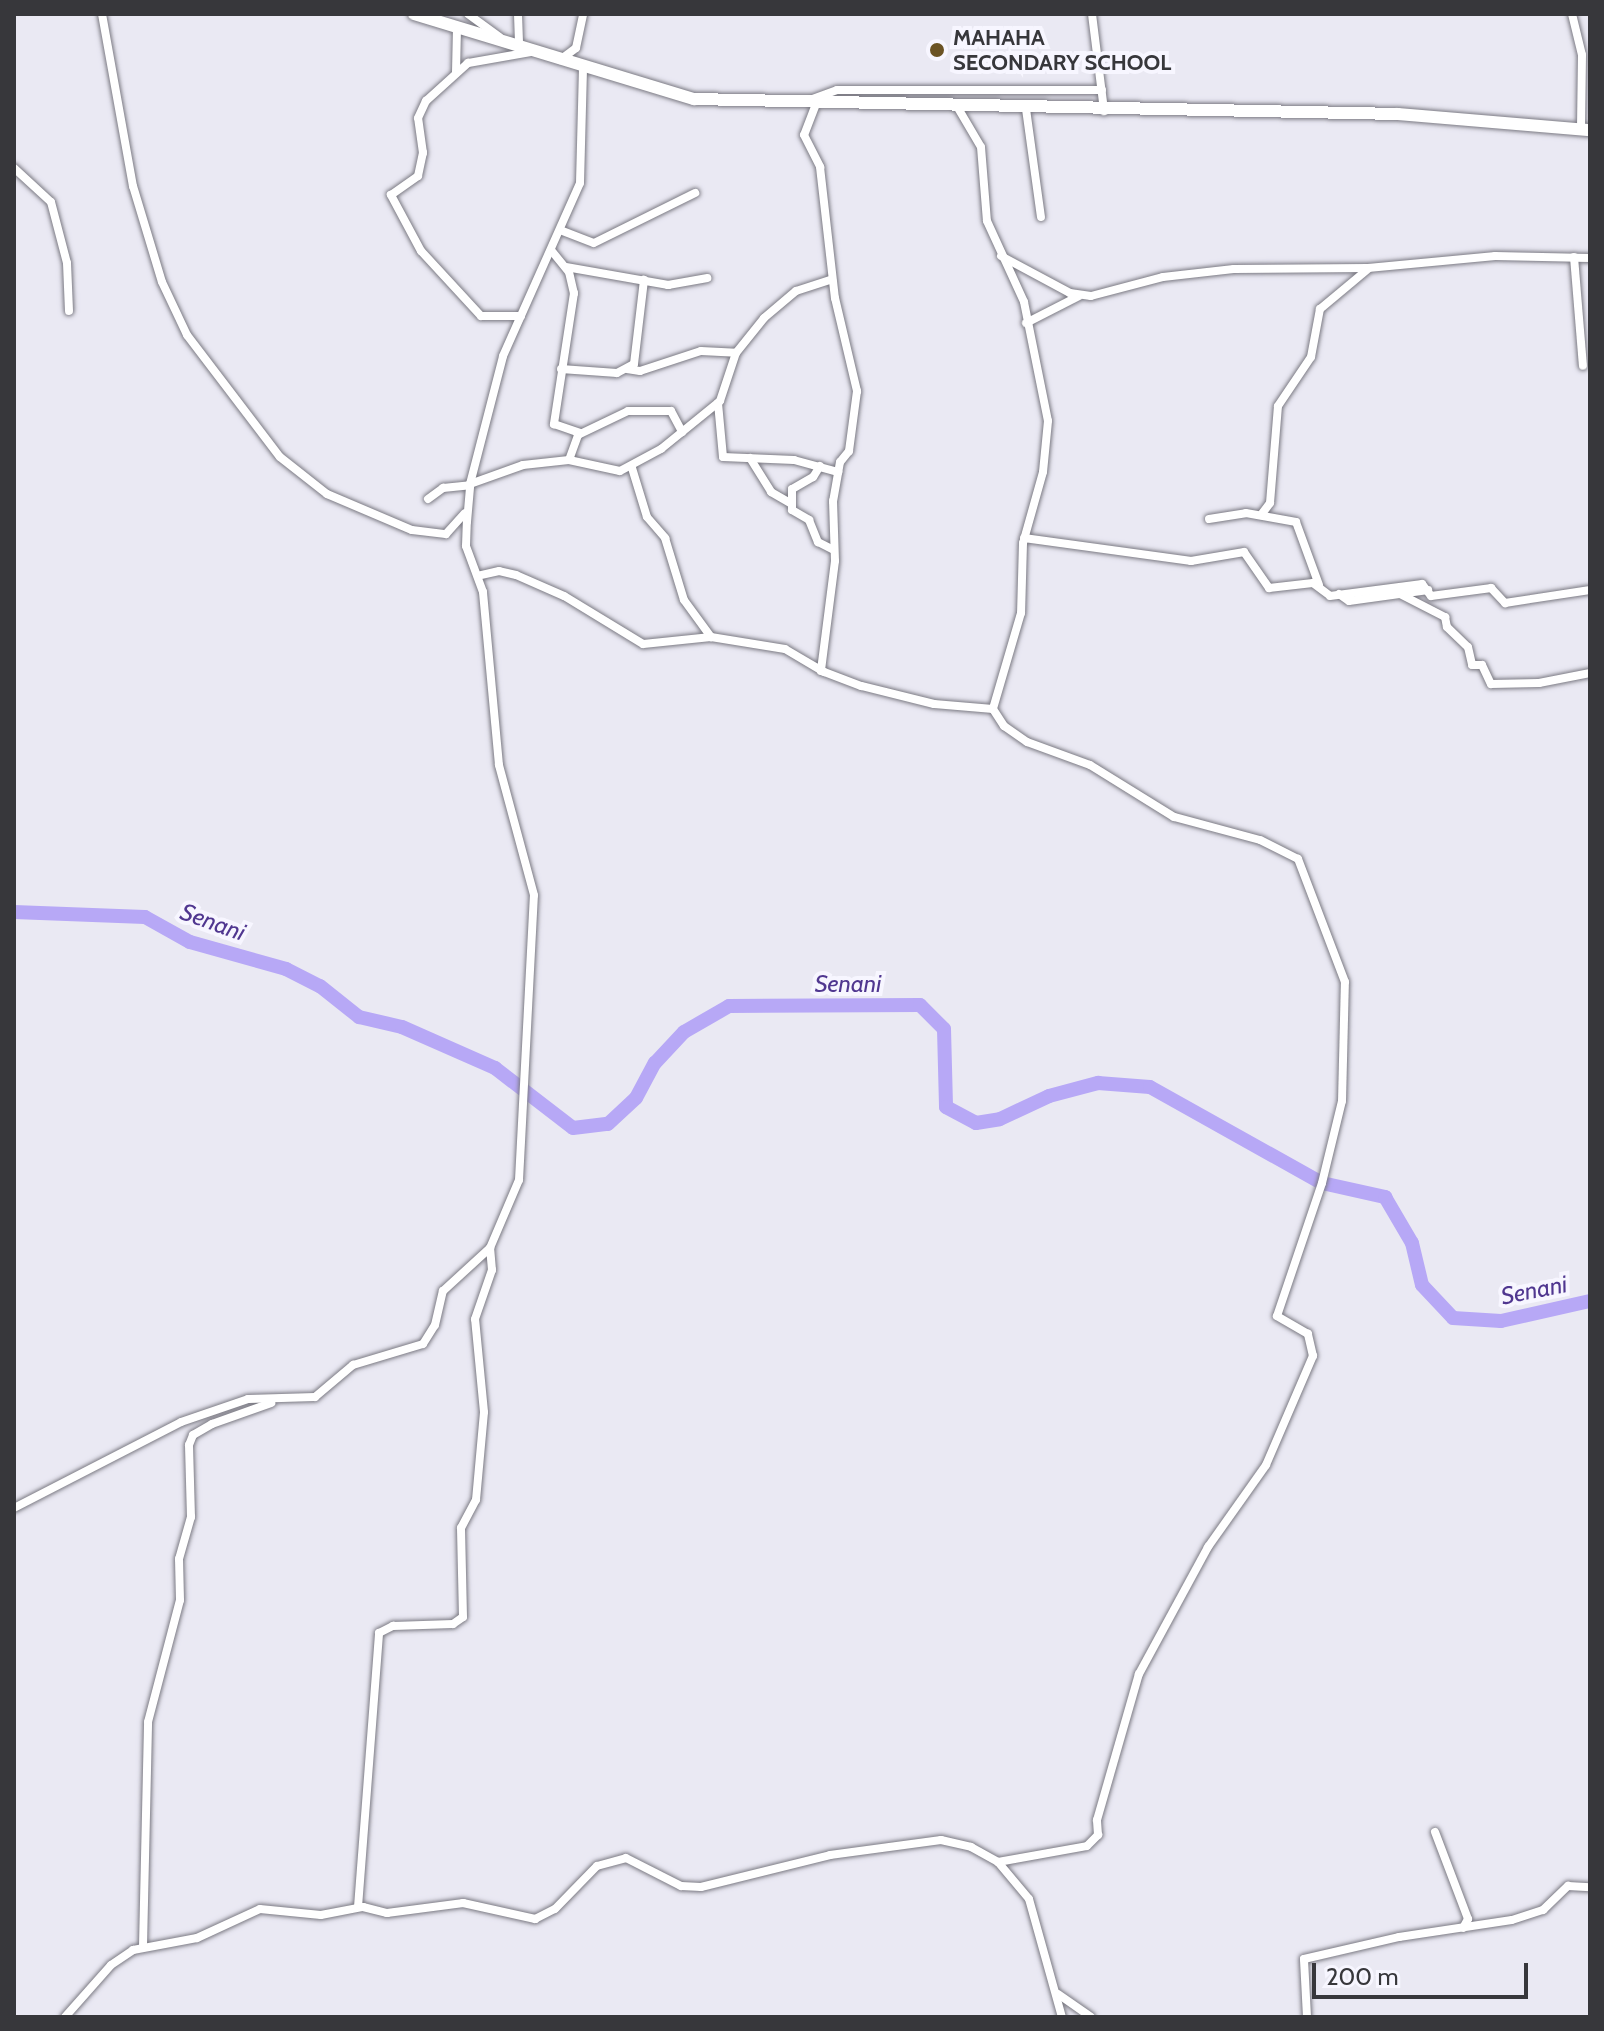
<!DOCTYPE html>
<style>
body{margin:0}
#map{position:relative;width:1604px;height:2031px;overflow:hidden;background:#eae9f3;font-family:Cabin,sans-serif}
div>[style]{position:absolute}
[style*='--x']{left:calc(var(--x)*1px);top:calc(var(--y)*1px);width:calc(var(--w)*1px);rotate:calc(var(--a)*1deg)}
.river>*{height:14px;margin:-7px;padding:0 7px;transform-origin:7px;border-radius:7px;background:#b7a8f6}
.roads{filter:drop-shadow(0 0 2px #7b7a83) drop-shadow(0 0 2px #7b7a83)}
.street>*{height:8px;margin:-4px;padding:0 4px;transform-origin:4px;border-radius:4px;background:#fff}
.secondary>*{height:12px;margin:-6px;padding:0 6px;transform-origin:6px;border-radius:6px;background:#fff}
.dots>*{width:22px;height:22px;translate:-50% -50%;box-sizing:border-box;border:4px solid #f7f6ff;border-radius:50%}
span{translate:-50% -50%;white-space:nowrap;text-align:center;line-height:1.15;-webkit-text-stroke:8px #f7f6ff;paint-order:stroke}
.poi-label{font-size:22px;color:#37373b;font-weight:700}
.left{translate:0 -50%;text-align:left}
.water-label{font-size:24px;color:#503790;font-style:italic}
.frame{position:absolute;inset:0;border:16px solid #37373b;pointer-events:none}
.scale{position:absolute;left:1312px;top:1963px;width:216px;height:36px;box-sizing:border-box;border:4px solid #37373b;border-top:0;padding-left:10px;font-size:24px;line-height:28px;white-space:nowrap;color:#37373b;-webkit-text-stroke:6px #f7f6ff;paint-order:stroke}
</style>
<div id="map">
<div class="river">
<div style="--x:14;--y:912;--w:131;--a:2.2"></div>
<div style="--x:145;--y:917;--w:51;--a:29.1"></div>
<div style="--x:190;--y:942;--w:100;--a:15.7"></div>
<div style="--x:286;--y:969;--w:38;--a:27"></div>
<div style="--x:320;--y:986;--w:50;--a:38.5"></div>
<div style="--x:359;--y:1017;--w:44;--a:13.1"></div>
<div style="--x:402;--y:1027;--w:102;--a:23.8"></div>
<div style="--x:495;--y:1068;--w:98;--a:37.6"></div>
<div style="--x:573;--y:1128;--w:35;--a:-7"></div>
<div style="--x:608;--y:1124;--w:38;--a:-43"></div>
<div style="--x:636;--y:1098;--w:40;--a:-62"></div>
<div style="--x:655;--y:1063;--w:42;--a:-46.9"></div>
<div style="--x:684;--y:1032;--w:52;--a:-30"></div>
<div style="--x:729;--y:1006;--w:191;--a:-0.3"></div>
<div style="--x:920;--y:1005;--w:34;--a:45"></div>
<div style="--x:944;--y:1029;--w:78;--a:88.5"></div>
<div style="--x:946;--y:1107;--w:34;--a:28"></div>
<div style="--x:976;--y:1123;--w:24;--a:-9"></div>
<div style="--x:1000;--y:1119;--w:54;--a:-25.1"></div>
<div style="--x:1049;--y:1096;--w:51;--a:-14.9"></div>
<div style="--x:1098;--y:1083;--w:52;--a:4.4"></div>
<div style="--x:1150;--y:1087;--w:197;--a:29.2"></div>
<div style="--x:1322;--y:1183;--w:65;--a:12.5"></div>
<div style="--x:1385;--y:1197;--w:53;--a:59.6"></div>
<div style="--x:1412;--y:1243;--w:43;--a:76.6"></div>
<div style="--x:1422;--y:1285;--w:45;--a:46.8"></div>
<div style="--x:1453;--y:1318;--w:48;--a:3.6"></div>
<div style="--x:1501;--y:1321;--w:91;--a:-12.7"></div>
</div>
<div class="roads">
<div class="street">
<div style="--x:102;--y:14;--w:175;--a:79.8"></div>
<div style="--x:133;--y:186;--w:100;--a:73.2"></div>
<div style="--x:162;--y:282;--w:59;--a:64.7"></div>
<div style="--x:187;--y:335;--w:153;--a:52.7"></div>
<div style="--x:280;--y:457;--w:60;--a:38.2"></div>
<div style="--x:327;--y:494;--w:92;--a:23"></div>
<div style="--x:412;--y:530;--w:34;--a:7"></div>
<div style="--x:446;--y:534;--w:28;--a:-48"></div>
<div style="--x:468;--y:14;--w:39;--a:36"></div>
<div style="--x:518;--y:14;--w:34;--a:88"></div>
<div style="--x:1092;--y:14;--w:98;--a:82.9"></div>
<div style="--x:1572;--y:14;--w:42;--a:76.3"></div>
<div style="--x:1582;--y:55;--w:75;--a:90.8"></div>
<div style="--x:560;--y:60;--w:20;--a:-37"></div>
<div style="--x:576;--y:48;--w:35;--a:-78"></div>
<div style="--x:456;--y:72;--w:44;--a:-88.7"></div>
<div style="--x:807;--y:101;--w:32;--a:-20"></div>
<div style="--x:837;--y:90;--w:265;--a:0"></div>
<div style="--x:816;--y:104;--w:33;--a:111"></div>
<div style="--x:804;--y:135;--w:36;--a:63"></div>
<div style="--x:820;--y:167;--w:132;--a:83.5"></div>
<div style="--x:835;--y:298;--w:96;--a:76.7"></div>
<div style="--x:857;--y:391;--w:61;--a:97.6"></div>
<div style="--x:849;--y:451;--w:14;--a:129"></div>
<div style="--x:840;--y:462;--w:40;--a:100"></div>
<div style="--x:833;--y:501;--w:60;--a:88.1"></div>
<div style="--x:835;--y:561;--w:111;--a:97.3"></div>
<div style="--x:958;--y:108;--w:45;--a:59.5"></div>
<div style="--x:981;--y:147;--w:74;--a:85.4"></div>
<div style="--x:987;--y:221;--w:89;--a:65.4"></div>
<div style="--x:1024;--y:302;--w:121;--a:78.6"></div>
<div style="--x:1048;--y:421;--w:51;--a:95.6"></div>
<div style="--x:1043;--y:472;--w:74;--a:105.7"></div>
<div style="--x:1023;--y:543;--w:70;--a:91.6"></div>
<div style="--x:1021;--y:613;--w:100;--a:106.3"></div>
<div style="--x:1026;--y:109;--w:109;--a:82.1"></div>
<div style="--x:14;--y:168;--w:50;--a:42.6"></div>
<div style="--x:51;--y:202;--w:63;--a:75.3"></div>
<div style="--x:67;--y:263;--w:48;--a:87.6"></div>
<div style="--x:560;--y:230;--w:36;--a:21"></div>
<div style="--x:594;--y:243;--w:113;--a:-26.3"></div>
<div style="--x:551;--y:250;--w:28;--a:51"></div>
<div style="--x:569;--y:272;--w:22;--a:77"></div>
<div style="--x:574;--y:293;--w:133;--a:98.7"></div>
<div style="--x:554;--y:424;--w:28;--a:19"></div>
<div style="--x:1001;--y:256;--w:78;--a:28.2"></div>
<div style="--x:1070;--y:293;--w:21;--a:8"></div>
<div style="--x:1091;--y:296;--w:74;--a:-14.8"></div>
<div style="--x:1163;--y:277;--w:71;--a:-6.4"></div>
<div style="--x:1234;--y:269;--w:134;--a:-0.4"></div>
<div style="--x:1368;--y:268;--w:128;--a:-5.4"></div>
<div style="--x:1495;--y:256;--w:95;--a:1.2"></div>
<div style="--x:1574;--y:257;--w:109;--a:85.3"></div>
<div style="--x:566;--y:267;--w:104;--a:10"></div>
<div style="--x:668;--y:285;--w:40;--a:-10"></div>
<div style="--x:521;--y:316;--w:40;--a:180"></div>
<div style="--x:481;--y:316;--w:88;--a:-132.7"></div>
<div style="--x:421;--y:251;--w:64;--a:-118.2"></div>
<div style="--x:391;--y:195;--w:33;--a:-35"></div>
<div style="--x:418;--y:176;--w:24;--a:-78"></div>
<div style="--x:423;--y:153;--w:35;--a:-98"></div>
<div style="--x:418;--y:118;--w:19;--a:-65"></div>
<div style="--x:426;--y:101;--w:57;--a:-42.1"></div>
<div style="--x:468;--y:63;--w:64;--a:-9.9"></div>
<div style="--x:1026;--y:323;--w:59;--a:-27"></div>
<div style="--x:561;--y:369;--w:56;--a:4.1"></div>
<div style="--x:617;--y:373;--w:19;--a:-28"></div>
<div style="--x:634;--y:364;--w:85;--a:-83.2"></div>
<div style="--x:627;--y:369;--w:13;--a:9"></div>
<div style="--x:640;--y:371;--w:64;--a:-18.2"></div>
<div style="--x:701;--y:351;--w:35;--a:3"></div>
<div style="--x:718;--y:403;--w:54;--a:84.7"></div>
<div style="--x:723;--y:457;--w:71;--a:2.4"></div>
<div style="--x:794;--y:460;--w:46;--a:15.3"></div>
<div style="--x:750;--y:458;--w:40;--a:58"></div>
<div style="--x:771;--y:492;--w:24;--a:30"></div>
<div style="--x:569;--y:460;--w:52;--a:12.2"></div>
<div style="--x:620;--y:471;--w:47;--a:-28.2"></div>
<div style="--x:661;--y:449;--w:76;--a:-39.1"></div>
<div style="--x:720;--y:401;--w:51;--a:-71.6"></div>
<div style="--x:736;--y:353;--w:45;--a:-51.3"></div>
<div style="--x:764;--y:318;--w:42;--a:-40.2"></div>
<div style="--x:796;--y:291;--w:38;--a:-18"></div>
<div style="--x:820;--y:466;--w:13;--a:122"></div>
<div style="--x:813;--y:477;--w:24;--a:150"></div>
<div style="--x:792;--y:489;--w:21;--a:90"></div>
<div style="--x:792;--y:510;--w:20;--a:30"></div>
<div style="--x:809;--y:520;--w:24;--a:68"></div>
<div style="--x:818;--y:542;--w:16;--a:27"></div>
<div style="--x:632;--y:468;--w:51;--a:73"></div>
<div style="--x:647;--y:517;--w:28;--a:49"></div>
<div style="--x:665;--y:538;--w:65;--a:73"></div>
<div style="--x:684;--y:600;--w:46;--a:53.9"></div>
<div style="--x:470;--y:484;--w:56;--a:-19.7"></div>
<div style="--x:523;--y:465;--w:46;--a:-6.2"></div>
<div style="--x:569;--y:460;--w:27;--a:-70"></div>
<div style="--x:578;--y:435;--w:55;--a:-25.6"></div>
<div style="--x:628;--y:411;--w:43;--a:0"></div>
<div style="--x:671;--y:411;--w:24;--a:62"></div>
<div style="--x:428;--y:499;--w:19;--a:-36"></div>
<div style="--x:443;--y:488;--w:27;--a:-6"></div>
<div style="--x:1261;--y:515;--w:15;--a:-53"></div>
<div style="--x:1270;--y:503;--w:97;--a:-85.3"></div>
<div style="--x:1278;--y:406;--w:59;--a:-56"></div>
<div style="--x:1311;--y:357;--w:49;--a:-79.4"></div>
<div style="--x:1320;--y:309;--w:62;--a:-39.8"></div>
<div style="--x:1209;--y:519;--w:37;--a:-9"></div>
<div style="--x:1246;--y:513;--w:51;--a:10.2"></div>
<div style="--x:1296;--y:522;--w:67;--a:69.9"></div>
<div style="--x:1024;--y:538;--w:169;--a:7.8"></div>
<div style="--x:1191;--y:561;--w:54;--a:-9.6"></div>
<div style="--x:1244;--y:552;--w:44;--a:55.2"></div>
<div style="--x:1269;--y:588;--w:44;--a:-6.5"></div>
<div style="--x:1313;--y:583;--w:21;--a:37"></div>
<div style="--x:1330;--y:596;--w:93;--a:-7.4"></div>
<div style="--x:1422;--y:584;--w:15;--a:53"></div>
<div style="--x:1431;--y:596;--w:61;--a:-7.6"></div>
<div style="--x:1491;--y:588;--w:21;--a:47"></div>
<div style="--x:1505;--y:603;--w:86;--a:-8.7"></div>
<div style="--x:1339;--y:594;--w:12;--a:35"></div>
<div style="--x:1349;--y:601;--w:80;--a:-7.9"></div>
<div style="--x:1400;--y:594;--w:51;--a:27.1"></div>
<div style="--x:1445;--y:617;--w:10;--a:79"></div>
<div style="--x:1447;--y:627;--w:29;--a:44"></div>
<div style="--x:1468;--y:647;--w:18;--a:77"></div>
<div style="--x:1472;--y:665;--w:10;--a:0"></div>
<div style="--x:1482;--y:665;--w:21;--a:65"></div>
<div style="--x:1491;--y:684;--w:48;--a:-1.2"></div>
<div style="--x:1539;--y:683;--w:52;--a:-11.1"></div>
<div style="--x:14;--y:1508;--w:188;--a:-27.2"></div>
<div style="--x:181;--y:1422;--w:71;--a:-18.9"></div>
<div style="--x:248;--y:1399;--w:67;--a:-1.7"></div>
<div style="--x:315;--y:1397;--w:50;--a:-40.1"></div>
<div style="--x:353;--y:1365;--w:73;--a:-16.7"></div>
<div style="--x:423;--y:1344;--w:22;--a:-58"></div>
<div style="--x:435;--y:1325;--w:35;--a:-77"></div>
<div style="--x:443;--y:1291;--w:64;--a:-42.5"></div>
<div style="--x:490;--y:1248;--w:74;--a:-66.9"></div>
<div style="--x:519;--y:1180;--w:285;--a:-87"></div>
<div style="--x:534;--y:895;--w:135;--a:-105.1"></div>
<div style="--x:499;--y:765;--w:174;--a:-95.3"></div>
<div style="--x:483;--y:592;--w:49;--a:-110.3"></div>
<div style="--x:466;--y:546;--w:24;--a:-88"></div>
<div style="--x:467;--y:522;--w:38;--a:-85"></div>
<div style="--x:470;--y:484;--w:132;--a:-75.5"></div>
<div style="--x:503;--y:356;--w:189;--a:-66"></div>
<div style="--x:580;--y:183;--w:116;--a:-88.5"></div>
<div style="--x:1435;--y:1832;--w:93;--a:69.2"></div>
<div style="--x:1468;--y:1919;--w:10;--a:119"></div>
<div style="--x:998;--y:1862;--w:48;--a:50"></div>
<div style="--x:1029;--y:1899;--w:123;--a:74.4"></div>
<div style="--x:358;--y:1907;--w:275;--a:-85.6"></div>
<div style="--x:379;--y:1633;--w:16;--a:-27"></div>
<div style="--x:393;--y:1626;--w:60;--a:-1.9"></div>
<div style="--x:453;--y:1624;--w:12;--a:-35"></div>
<div style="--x:463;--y:1617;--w:89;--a:-91.3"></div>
<div style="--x:461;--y:1528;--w:32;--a:-62"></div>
<div style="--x:476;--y:1500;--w:88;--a:-84.8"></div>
<div style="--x:484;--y:1412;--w:93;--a:-95.5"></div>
<div style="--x:475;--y:1319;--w:52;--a:-70.9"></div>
<div style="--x:492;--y:1270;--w:22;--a:-95"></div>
<div style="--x:143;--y:1946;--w:224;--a:-88.7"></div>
<div style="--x:148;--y:1722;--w:126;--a:-75.3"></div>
<div style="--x:180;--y:1600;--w:41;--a:-91.4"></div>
<div style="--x:179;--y:1559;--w:44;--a:-74.1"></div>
<div style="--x:191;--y:1517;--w:72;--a:-91.6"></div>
<div style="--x:189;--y:1445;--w:11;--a:-68"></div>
<div style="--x:193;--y:1435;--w:22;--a:-30"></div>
<div style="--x:212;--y:1424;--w:63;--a:-19.6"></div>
<div style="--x:1058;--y:1994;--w:40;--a:34.9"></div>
<div style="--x:65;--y:2017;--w:69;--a:-48.5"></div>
<div style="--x:111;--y:1965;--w:27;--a:-34"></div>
<div style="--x:133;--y:1950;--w:65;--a:-10.6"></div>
<div style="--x:197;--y:1938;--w:69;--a:-24.7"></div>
<div style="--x:260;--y:1909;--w:61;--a:5.6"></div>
<div style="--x:321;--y:1915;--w:43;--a:-10.8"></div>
<div style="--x:363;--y:1907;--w:25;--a:14"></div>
<div style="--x:387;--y:1913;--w:77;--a:-7.5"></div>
<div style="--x:463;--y:1903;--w:74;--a:12.5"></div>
<div style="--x:535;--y:1919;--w:22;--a:-27"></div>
<div style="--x:555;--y:1909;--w:60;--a:-45.7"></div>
<div style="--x:597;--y:1866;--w:30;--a:-15"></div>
<div style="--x:626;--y:1858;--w:62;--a:27"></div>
<div style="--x:681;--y:1886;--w:20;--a:3"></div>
<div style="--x:701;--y:1887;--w:133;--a:-13.9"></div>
<div style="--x:830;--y:1855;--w:112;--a:-7.7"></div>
<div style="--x:941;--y:1840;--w:31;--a:13"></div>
<div style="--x:971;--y:1847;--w:31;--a:29"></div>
<div style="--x:998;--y:1862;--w:90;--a:-10.2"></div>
<div style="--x:1087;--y:1846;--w:16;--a:-45"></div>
<div style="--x:1098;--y:1835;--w:15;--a:-94"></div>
<div style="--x:1097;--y:1820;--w:152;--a:-74"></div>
<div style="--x:1139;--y:1674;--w:145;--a:-61.5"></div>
<div style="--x:1208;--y:1547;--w:100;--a:-54.7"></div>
<div style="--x:1266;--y:1465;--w:119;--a:-66.7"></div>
<div style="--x:1313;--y:1356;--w:23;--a:-103"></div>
<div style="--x:1308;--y:1334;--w:36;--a:-150"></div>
<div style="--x:1277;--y:1316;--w:140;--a:-71.3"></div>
<div style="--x:1322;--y:1183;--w:84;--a:-76.3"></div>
<div style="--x:1342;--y:1101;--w:119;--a:-88.6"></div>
<div style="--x:1345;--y:982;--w:132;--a:-110.9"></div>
<div style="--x:1298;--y:859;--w:42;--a:-153.4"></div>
<div style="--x:1260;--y:840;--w:89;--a:-165"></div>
<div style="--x:1174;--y:817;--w:99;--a:-148.2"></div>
<div style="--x:1090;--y:765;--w:67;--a:-159.9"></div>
<div style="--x:1027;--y:742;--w:28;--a:-145"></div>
<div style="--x:1004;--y:726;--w:20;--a:-123"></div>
<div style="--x:993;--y:709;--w:59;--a:-175.2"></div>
<div style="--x:934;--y:704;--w:75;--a:-166.1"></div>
<div style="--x:861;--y:686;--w:40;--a:-159"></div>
<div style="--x:824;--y:672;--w:45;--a:-149.5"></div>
<div style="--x:785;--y:649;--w:75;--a:-170.8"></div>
<div style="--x:711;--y:637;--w:68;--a:174.1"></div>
<div style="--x:643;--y:644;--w:92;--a:-148.7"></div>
<div style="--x:564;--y:596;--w:52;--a:-156.4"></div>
<div style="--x:516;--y:575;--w:17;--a:-167"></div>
<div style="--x:499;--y:571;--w:22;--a:167"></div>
<div style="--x:1307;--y:2017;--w:58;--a:-93"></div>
<div style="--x:1304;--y:1959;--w:98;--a:-13"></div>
<div style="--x:1399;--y:1937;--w:114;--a:-8.6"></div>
<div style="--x:1512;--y:1920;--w:33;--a:-18"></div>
<div style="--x:1543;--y:1910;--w:35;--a:-44"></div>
<div style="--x:1568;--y:1886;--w:22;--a:3"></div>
</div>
<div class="secondary">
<div style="--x:414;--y:14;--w:293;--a:16.9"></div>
<div style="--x:694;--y:99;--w:704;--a:1.22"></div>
<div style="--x:1398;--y:114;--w:193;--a:4.8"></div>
</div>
</div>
<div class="dots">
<div style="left:937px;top:50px;background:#6b5324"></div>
</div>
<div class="poi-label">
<span class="left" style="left:953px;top:50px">MAHAHA<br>SECONDARY SCHOOL</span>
</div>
<div class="water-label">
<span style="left:213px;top:922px;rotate:20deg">Senani</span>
<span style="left:848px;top:984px">Senani</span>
<span style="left:1534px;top:1290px;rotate:-11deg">Senani</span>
</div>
<div class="frame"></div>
<div class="scale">200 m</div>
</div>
